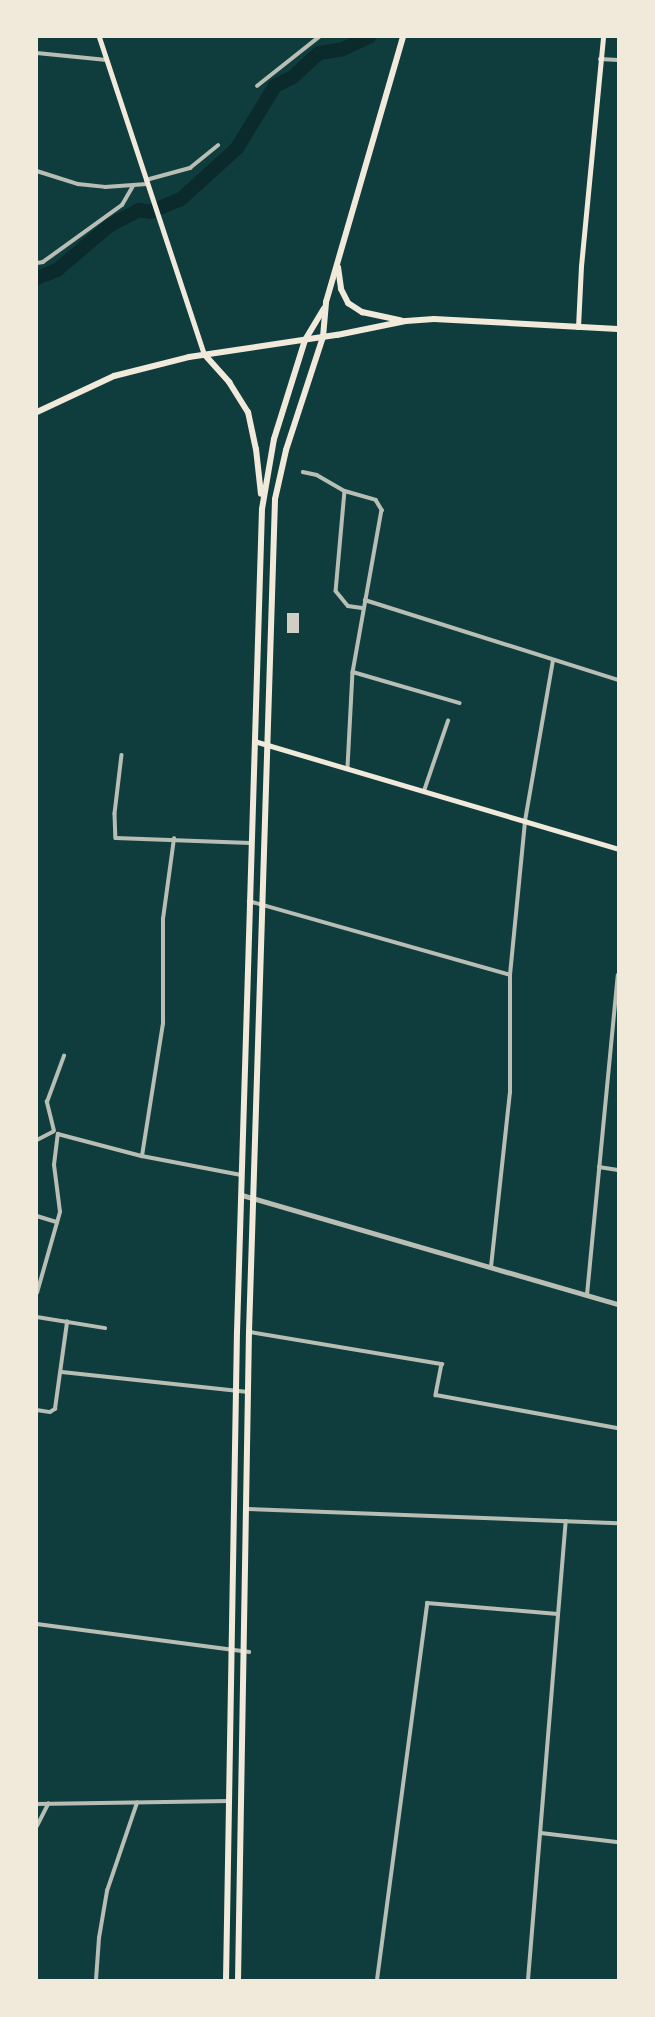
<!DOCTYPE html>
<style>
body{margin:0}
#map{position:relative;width:655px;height:2017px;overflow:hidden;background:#0f3d3e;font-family:Roboto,sans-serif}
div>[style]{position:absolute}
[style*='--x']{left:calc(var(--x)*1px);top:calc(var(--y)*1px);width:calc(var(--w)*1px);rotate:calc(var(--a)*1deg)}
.river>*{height:14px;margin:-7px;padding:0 7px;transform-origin:7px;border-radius:7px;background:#0a2a2b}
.building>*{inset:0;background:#cfcfc3;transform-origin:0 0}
.minor>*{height:3.5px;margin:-1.75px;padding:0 1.75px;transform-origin:1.75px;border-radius:1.75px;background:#b8beb3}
.tertiary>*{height:4.5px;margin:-2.25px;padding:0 2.25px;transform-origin:2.25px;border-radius:2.25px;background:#b8beb3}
.secondary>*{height:5px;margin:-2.5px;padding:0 2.5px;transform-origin:2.5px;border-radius:2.5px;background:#f1e9da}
.primary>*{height:6px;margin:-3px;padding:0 3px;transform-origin:3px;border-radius:3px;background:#f1e9da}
span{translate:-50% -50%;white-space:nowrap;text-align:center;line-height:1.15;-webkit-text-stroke:5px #f1e9da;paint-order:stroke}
.frame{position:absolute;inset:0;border:38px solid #f1e9da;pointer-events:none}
</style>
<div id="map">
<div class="river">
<div style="--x:37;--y:278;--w:22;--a:-22"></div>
<div style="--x:57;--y:270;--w:70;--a:-40.3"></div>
<div style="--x:110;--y:225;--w:33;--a:-27"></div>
<div style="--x:139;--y:210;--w:11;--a:10"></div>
<div style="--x:150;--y:212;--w:34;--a:-23"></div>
<div style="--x:181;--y:199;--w:76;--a:-42.3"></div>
<div style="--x:237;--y:148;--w:73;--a:-58.5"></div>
<div style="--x:275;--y:86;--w:20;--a:-27"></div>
<div style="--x:293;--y:77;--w:35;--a:-43"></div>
<div style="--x:319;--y:53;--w:24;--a:-9"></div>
<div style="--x:343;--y:49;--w:29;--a:-25"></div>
</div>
<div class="building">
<div style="left:299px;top:613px;width:20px;height:12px;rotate:90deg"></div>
</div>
<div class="minor">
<div style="--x:37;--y:53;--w:70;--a:5.7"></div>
<div style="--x:600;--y:59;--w:18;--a:3"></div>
<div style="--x:257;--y:86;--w:79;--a:-38.3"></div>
<div style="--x:37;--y:171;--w:43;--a:17.6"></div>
<div style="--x:78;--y:184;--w:27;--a:6"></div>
<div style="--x:105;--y:187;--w:42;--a:-4.1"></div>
<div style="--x:146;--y:180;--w:46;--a:-15.3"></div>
<div style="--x:190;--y:168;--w:36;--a:-39"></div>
<div style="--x:37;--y:263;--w:6;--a:-9"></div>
<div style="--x:43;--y:262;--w:97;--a:-35.8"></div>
<div style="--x:122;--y:205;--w:22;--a:-60"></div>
<div style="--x:303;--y:472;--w:14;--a:12"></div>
<div style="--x:317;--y:475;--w:32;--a:30"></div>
<div style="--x:345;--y:491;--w:32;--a:16"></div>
<div style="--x:376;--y:500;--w:12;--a:59"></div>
<div style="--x:382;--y:510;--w:165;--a:100.1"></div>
<div style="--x:353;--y:672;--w:97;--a:93"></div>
<div style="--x:345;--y:491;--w:100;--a:95.1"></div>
<div style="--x:336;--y:591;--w:19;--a:51"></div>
<div style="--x:348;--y:606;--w:14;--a:8"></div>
<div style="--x:365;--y:600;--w:265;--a:17.5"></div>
<div style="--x:353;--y:672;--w:111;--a:16.2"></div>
<div style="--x:122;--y:755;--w:59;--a:96.8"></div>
<div style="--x:115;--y:814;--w:24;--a:88"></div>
<div style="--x:116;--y:838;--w:134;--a:2.1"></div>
<div style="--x:424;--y:791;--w:74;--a:-71.1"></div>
<div style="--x:249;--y:901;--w:271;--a:15.8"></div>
<div style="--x:54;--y:1131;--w:30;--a:-104"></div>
<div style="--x:47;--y:1102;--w:49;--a:-69.7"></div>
<div style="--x:37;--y:1140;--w:18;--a:-27"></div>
<div style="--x:142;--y:1156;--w:134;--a:-81"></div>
<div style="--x:163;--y:1024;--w:105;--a:-90"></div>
<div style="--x:163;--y:919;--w:81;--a:-82.2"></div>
<div style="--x:599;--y:1167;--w:19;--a:9"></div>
<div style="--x:37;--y:1216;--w:21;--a:17"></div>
<div style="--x:491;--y:1267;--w:175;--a:-83.8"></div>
<div style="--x:510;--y:1093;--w:118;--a:-90"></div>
<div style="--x:510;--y:975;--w:155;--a:-84.4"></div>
<div style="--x:525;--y:821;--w:163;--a:-80.1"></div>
<div style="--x:37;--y:1293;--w:84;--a:-74.1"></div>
<div style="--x:60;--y:1212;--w:47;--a:-97.3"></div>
<div style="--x:54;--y:1165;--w:31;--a:-83"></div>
<div style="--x:58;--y:1134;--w:87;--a:14.7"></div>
<div style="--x:142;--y:1156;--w:102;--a:10.8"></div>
<div style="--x:587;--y:1295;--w:321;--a:-84.5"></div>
<div style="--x:37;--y:1317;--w:69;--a:9.2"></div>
<div style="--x:250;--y:1332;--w:195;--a:9.5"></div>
<div style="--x:442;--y:1364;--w:32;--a:101"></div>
<div style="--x:436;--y:1395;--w:185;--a:10.3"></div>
<div style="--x:62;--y:1372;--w:187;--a:6.1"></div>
<div style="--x:37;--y:1410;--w:13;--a:9"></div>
<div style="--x:50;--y:1412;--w:6;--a:-31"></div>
<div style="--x:55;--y:1409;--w:88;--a:-82.1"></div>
<div style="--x:247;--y:1509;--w:371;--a:2.2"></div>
<div style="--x:37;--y:1624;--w:214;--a:7.5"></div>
<div style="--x:37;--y:1804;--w:192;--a:-0.9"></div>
<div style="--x:37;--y:1826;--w:25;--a:-63"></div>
<div style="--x:541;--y:1833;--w:78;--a:6.7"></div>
<div style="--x:96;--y:1980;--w:42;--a:-85.9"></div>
<div style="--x:99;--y:1938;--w:48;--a:-80.3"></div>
<div style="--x:107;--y:1891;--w:93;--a:-71.2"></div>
<div style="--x:377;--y:1980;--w:380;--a:-82.4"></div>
<div style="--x:427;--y:1603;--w:131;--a:4.8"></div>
<div style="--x:528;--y:1980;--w:460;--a:-85.3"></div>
</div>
<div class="tertiary">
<div style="--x:242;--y:1195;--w:391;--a:16.2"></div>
</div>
<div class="secondary">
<div style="--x:99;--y:37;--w:334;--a:71.7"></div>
<div style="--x:578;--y:327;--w:61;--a:-87.2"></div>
<div style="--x:581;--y:266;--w:230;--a:-84.5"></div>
<div style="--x:254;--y:741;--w:380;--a:16.5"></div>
</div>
<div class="primary">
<div style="--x:338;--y:267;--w:22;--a:82"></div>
<div style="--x:341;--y:289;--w:16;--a:63"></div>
<div style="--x:348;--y:303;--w:17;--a:33"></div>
<div style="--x:362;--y:312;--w:40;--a:12"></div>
<div style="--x:204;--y:354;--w:38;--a:48"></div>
<div style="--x:229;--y:382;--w:36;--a:58"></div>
<div style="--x:248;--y:412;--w:38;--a:78"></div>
<div style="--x:256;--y:449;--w:45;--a:83.7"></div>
<div style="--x:37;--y:412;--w:85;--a:-25.1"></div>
<div style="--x:114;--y:376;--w:77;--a:-14.2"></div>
<div style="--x:189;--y:357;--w:150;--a:-8.5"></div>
<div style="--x:337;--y:335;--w:70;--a:-11.5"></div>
<div style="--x:406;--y:321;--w:28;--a:-4"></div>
<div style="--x:434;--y:319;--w:184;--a:3.1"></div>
<div style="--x:226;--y:1980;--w:648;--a:-89.03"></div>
<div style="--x:237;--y:1332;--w:823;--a:-88.26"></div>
<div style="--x:262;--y:509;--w:71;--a:-80.3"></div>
<div style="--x:274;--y:439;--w:104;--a:-72.6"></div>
<div style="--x:305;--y:340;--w:37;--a:-59"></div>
<div style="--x:238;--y:1980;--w:648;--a:-89.03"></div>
<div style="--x:249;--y:1332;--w:833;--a:-88.21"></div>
<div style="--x:275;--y:499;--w:50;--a:-77.3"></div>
<div style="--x:286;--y:450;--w:119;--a:-71.9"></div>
<div style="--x:323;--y:337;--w:35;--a:-85"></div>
<div style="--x:326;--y:302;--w:276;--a:-73.8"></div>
</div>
<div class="frame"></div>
</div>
